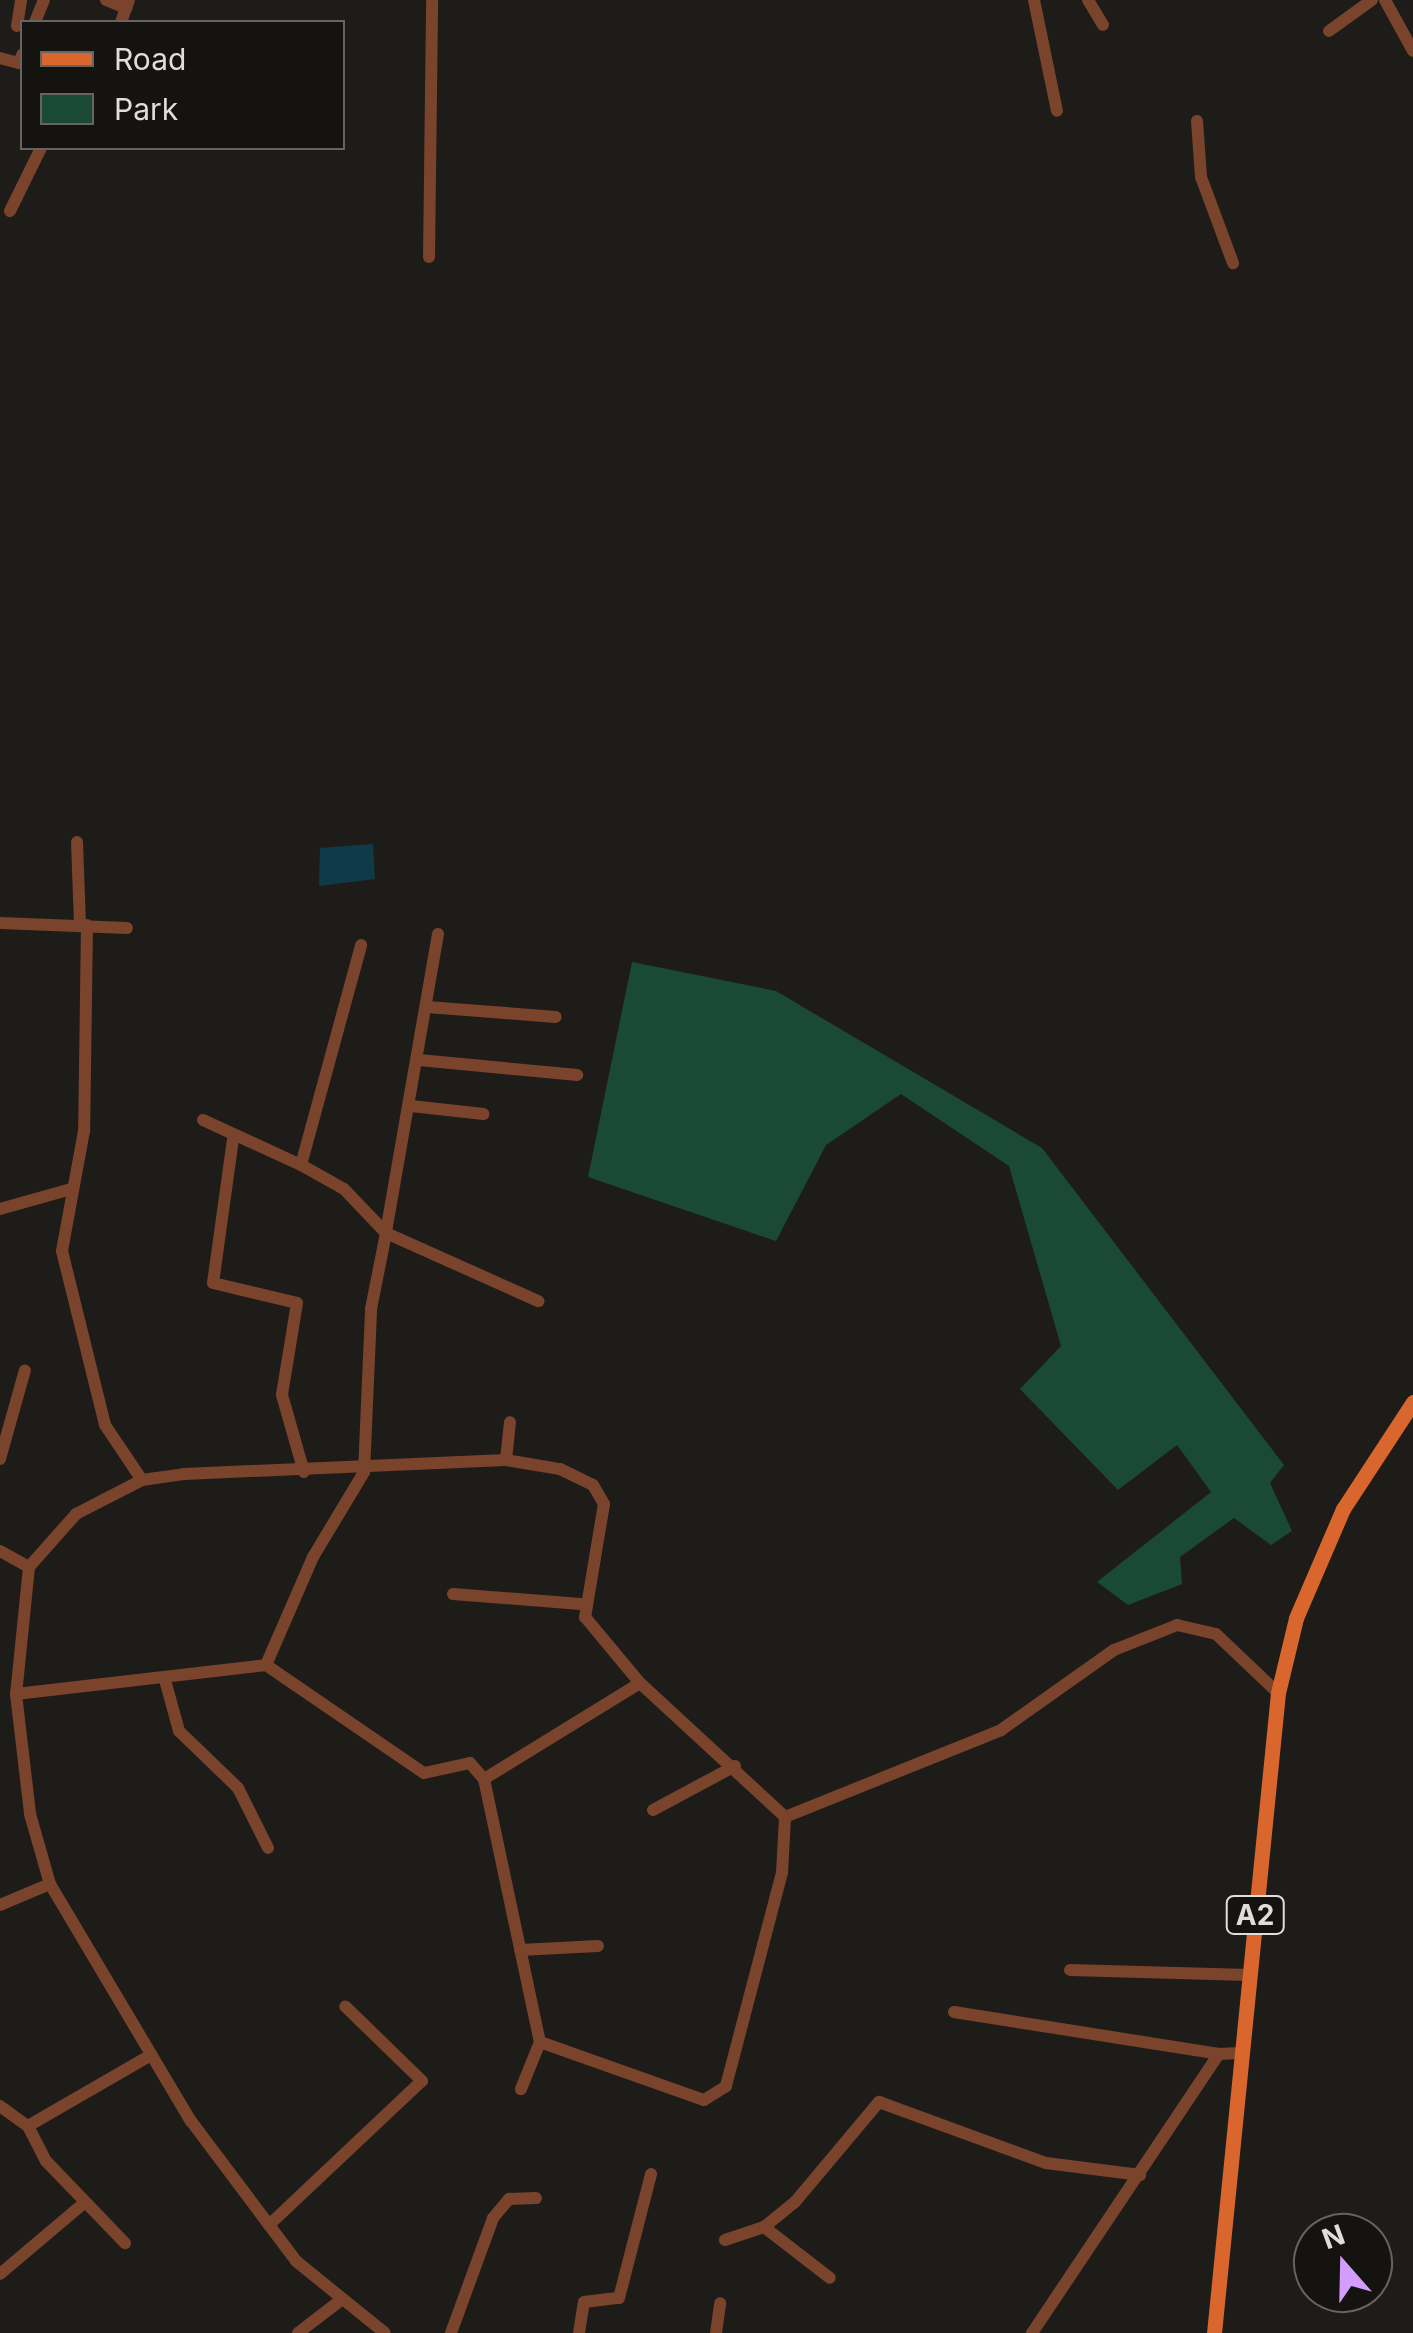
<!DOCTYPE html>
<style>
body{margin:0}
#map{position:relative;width:1413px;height:2333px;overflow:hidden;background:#1e1c19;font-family:Inter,sans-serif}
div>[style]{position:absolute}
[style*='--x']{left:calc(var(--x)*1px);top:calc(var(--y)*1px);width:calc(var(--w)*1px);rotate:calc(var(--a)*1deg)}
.green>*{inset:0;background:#1a4a36}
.water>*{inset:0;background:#103a47}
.minor>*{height:12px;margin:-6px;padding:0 6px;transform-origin:6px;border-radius:6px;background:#7a432b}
.major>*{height:15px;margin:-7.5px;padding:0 7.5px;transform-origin:7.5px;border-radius:7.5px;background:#d8662d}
span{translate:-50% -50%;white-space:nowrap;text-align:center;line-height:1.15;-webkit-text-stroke:8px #141310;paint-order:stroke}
.shield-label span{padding:2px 8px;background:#141310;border:2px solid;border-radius:8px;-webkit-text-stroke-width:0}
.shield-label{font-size:28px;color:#dfdedc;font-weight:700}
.legend{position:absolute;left:20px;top:20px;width:325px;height:130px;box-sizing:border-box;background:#141310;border:2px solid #656462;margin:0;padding:12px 18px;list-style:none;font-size:30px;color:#dfdedc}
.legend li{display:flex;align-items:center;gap:20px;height:50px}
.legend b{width:50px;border:2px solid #656462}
.north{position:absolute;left:1293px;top:2213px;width:100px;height:100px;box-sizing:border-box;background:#141310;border:2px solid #656462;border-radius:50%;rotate:340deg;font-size:28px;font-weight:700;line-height:40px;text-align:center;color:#dfdedc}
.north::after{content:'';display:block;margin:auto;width:35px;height:45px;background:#d29dfd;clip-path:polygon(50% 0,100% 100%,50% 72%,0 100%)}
</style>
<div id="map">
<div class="green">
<div style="clip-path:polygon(632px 962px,776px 991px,1042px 1148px,1284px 1465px,1270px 1483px,1292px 1531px,1271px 1545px,1234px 1518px,1180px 1557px,1182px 1584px,1128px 1605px,1097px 1582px,1211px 1492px,1177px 1445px,1118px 1490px,1020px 1389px,1061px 1346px,1009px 1166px,901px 1094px,826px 1145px,776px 1241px,588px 1177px)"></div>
</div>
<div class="water">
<div style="clip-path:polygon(373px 844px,375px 879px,319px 886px,320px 848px)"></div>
</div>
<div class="minor">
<div style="--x:106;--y:0;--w:22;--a:22"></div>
<div style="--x:1034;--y:0;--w:113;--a:78.3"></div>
<div style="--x:1088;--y:0;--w:29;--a:59"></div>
<div style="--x:1385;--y:0;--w:58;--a:61.2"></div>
<div style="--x:35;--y:22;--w:24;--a:-68"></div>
<div style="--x:121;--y:22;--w:23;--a:-70"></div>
<div style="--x:17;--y:26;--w:26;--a:-81"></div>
<div style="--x:1329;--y:31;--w:53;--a:-35.8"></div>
<div style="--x:0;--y:58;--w:20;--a:15"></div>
<div style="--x:19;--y:63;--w:9;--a:-69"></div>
<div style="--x:1197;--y:121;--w:56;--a:85.9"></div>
<div style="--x:1201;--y:177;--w:92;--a:69.6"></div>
<div style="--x:10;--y:211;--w:70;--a:-63.8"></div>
<div style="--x:429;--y:257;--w:257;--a:-89.3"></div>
<div style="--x:77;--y:842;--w:83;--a:87.9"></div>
<div style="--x:0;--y:923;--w:127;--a:2.3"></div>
<div style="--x:87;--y:925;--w:206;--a:90.8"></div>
<div style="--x:84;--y:1131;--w:122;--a:100.4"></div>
<div style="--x:62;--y:1251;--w:179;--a:76.1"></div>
<div style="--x:105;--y:1425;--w:66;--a:56.1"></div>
<div style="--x:438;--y:934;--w:303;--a:99.9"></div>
<div style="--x:386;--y:1233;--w:167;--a:24.1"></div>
<div style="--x:427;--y:1007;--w:129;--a:4.4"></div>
<div style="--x:419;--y:1060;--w:159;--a:5.4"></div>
<div style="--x:411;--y:1106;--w:73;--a:6.3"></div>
<div style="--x:203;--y:1120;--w:108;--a:24.7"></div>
<div style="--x:233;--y:1139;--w:145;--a:97.9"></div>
<div style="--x:213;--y:1283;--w:86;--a:13.4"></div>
<div style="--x:297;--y:1303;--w:93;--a:99.3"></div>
<div style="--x:282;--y:1395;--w:80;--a:74.1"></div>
<div style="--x:0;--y:1209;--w:74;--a:-15.7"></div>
<div style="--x:0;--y:1459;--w:92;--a:-74.3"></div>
<div style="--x:506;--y:1460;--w:38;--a:-84"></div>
<div style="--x:0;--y:1551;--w:33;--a:29"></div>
<div style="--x:29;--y:1567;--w:71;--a:-48.4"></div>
<div style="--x:76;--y:1514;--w:74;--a:-27.3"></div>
<div style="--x:142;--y:1480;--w:42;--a:-8.1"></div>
<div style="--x:184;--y:1474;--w:322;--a:-2.5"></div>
<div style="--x:506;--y:1460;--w:55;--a:9.5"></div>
<div style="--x:560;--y:1469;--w:37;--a:26"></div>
<div style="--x:593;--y:1485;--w:22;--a:60"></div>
<div style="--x:604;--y:1504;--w:115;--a:99.5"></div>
<div style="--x:585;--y:1617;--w:86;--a:50.2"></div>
<div style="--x:640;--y:1683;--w:197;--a:42.7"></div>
<div style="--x:785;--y:1817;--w:233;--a:-21.9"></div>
<div style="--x:1001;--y:1730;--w:138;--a:-35.3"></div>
<div style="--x:1114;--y:1650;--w:68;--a:-21.6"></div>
<div style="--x:1177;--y:1625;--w:40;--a:13"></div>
<div style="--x:1216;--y:1634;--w:86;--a:43.6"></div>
<div style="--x:29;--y:1567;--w:128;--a:95.8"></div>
<div style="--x:16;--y:1694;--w:121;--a:83.3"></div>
<div style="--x:30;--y:1814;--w:73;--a:74.1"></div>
<div style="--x:50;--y:1884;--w:276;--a:59.3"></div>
<div style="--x:191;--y:2121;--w:175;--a:53.1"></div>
<div style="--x:296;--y:2261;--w:114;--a:39"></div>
<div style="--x:453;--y:1594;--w:128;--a:4.5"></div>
<div style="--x:266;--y:1665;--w:118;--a:-66.5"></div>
<div style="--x:313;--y:1557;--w:99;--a:-59"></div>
<div style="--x:364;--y:1472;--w:163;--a:-87.5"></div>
<div style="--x:371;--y:1309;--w:77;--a:-78.8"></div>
<div style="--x:386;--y:1233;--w:61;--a:-133.7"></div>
<div style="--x:344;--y:1189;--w:49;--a:-150.8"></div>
<div style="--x:301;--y:1165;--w:228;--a:-74.7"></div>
<div style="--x:165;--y:1680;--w:53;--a:74.6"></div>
<div style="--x:179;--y:1731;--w:82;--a:44"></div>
<div style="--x:238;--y:1788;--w:67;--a:63.4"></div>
<div style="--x:16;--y:1694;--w:252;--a:-6.6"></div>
<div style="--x:266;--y:1665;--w:191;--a:34.4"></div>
<div style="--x:424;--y:1773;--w:47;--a:-12.3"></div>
<div style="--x:470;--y:1763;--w:21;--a:49"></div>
<div style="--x:484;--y:1779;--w:269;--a:78"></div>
<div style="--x:540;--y:2042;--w:51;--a:112"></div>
<div style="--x:484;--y:1779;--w:183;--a:-31.6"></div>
<div style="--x:653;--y:1810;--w:93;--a:-28.2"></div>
<div style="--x:0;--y:1905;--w:54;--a:-22.8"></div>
<div style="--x:520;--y:1950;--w:78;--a:-2.9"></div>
<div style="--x:1070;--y:1970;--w:179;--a:1.6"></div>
<div style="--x:954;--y:2012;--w:268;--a:9"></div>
<div style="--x:540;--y:2042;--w:174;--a:19.5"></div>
<div style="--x:704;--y:2100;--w:26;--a:-32"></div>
<div style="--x:726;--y:2086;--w:220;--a:-75.3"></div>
<div style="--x:782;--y:1873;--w:56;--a:-86.9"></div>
<div style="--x:0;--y:2106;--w:34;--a:36"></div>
<div style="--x:28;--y:2126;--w:39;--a:63"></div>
<div style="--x:46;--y:2161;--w:114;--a:46.1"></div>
<div style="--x:28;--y:2126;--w:142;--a:-30"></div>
<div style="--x:269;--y:2225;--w:210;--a:-43.3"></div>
<div style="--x:422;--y:2081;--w:107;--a:-135.8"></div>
<div style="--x:764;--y:2227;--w:83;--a:37.7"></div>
<div style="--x:725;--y:2240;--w:41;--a:-18.4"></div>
<div style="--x:764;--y:2227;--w:40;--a:-39"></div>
<div style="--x:795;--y:2202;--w:131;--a:-50"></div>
<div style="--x:879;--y:2102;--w:178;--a:20.1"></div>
<div style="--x:1046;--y:2163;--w:95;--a:7.3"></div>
<div style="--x:0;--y:2274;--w:110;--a:-40.2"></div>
<div style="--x:298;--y:2333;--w:54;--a:-37.5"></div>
<div style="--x:451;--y:2333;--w:122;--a:-69.9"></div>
<div style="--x:493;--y:2218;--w:25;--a:-50"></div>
<div style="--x:509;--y:2199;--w:27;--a:-2"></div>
<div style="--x:579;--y:2333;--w:31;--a:-81"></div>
<div style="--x:584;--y:2302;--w:35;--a:-7"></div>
<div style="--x:619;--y:2298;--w:128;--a:-75.5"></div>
<div style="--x:716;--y:2333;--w:30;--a:-82"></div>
<div style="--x:1032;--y:2333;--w:336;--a:-56.2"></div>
<div style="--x:1219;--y:2054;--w:21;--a:-3"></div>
</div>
<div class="major">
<div style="--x:1214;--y:2333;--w:643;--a:-84.29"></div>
<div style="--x:1278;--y:1693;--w:77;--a:-76.5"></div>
<div style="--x:1296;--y:1618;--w:119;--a:-66.7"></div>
<div style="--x:1343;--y:1509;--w:128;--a:-56.8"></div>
</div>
<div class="shield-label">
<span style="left:1255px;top:1915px">A2</span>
</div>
<ul class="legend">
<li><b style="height:12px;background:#d8662d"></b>Road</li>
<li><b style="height:28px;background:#1a4a36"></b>Park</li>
</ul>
<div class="north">N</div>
</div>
